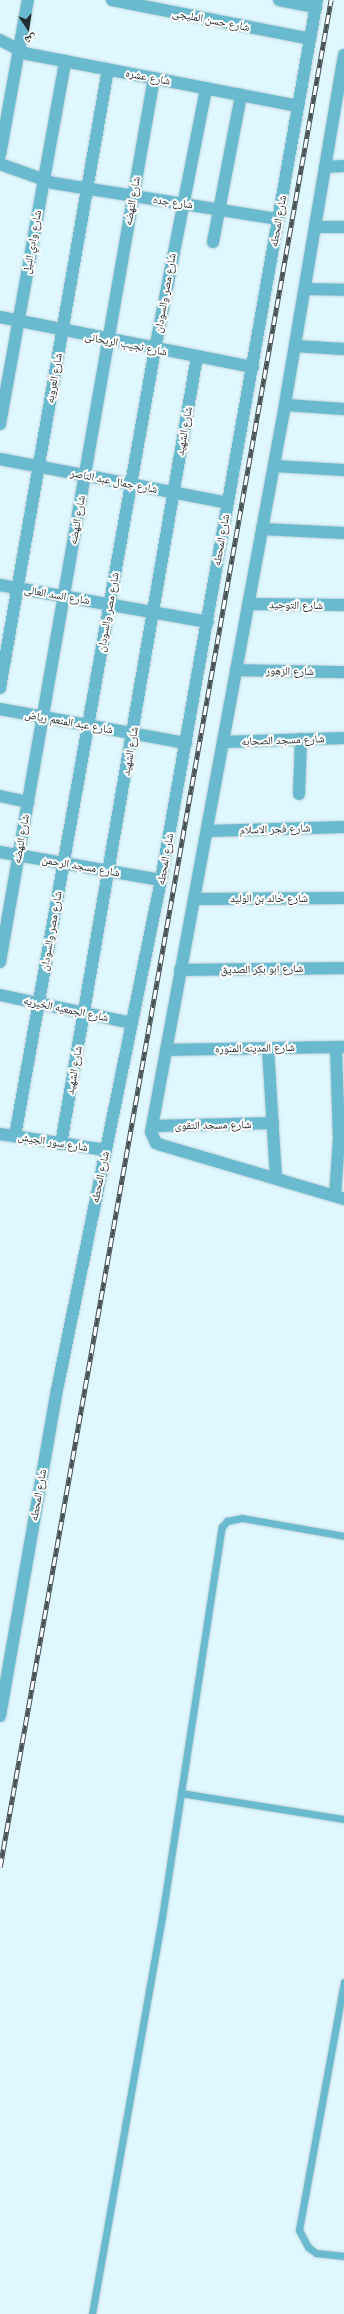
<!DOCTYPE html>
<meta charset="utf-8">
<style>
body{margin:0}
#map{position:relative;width:344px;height:2314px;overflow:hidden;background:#dff7fe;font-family:Lora,"Noto Naskh Arabic",serif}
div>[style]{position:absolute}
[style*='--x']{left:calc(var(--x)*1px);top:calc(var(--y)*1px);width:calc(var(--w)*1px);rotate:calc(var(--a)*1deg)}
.roads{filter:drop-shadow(0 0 1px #bdd2d9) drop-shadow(0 0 1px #bdd2d9)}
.lane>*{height:7px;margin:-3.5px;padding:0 3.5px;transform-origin:3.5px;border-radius:3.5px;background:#69bacf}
.street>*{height:12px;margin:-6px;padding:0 6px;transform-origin:6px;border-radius:6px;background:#69bacf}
.rail>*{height:4.5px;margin-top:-2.25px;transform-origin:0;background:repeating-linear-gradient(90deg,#fff 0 9px,#465155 0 18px);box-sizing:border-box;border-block:1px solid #465155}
span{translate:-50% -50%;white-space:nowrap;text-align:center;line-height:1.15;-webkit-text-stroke:4px #fff;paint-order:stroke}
.street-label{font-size:11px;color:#222b2e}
.north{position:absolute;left:8px;top:8px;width:40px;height:40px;-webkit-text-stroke:3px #fff;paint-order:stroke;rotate:167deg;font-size:11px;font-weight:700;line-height:16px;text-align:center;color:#222b2e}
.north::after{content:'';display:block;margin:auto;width:14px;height:18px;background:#222b2e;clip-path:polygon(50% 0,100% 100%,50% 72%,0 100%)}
</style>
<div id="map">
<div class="roads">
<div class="lane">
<div style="--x:181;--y:1793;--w:165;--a:9.1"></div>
<div style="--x:344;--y:1982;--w:252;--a:100.3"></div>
<div style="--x:299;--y:2230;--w:19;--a:62"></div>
<div style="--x:308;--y:2247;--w:10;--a:37"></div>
<div style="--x:316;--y:2253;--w:28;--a:6"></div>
<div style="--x:92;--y:2314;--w:403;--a:-80"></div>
<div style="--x:162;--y:1917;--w:395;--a:-81.3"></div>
<div style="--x:222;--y:1527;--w:8;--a:-50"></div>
<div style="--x:227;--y:1521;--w:15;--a:-11"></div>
<div style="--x:242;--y:1518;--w:104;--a:10"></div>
</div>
<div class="street">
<div style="--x:112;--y:0;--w:202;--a:11.1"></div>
<div style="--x:279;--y:0;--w:38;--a:11"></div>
<div style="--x:0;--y:40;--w:31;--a:27"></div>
<div style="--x:28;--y:54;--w:275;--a:10.9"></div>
<div style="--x:344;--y:55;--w:355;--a:99.6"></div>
<div style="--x:285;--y:405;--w:739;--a:100.44"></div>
<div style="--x:151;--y:1132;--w:12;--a:66"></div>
<div style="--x:156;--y:1143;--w:5;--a:22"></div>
<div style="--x:161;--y:1145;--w:191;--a:16.4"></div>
<div style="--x:0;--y:155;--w:158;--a:-79.8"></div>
<div style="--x:0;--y:164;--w:56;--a:19.7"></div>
<div style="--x:53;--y:183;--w:228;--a:9.1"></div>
<div style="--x:325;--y:167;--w:19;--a:-3"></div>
<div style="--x:316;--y:227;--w:28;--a:0"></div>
<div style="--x:213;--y:242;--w:150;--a:-79.2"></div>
<div style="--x:305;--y:289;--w:39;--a:1"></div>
<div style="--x:0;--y:317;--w:258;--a:11.2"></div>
<div style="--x:295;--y:346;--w:49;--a:3.5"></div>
<div style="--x:285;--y:405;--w:59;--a:3.9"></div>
<div style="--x:0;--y:424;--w:369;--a:-79.8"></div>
<div style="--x:0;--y:459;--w:232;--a:10.9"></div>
<div style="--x:274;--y:466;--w:70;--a:3.3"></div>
<div style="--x:262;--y:529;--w:82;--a:2.8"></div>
<div style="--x:0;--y:585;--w:211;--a:10.1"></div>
<div style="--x:248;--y:604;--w:96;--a:0.6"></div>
<div style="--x:236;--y:670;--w:108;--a:1.1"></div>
<div style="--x:0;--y:688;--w:628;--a:-80.1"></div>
<div style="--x:0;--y:709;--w:189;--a:10.4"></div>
<div style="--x:223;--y:742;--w:121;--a:-1.9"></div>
<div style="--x:299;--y:794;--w:55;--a:-87.9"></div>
<div style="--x:0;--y:796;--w:29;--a:12"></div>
<div style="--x:207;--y:831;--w:137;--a:-1.7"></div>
<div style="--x:0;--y:852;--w:163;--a:9.9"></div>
<div style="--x:194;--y:899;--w:150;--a:-0.4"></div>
<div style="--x:0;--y:962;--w:897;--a:-80.12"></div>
<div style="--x:180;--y:970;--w:164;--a:-0.7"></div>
<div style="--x:0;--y:995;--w:135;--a:12"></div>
<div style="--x:268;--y:1048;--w:130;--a:86.5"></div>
<div style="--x:166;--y:1050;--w:178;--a:-1"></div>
<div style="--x:152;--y:1126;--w:121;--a:-1.4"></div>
<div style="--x:0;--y:1134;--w:107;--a:8.6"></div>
<div style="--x:15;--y:1136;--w:799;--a:-79.91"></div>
<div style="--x:155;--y:349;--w:266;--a:-78.9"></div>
<div style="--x:61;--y:1144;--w:799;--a:-80.2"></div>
<div style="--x:335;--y:1196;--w:57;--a:-86"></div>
<div style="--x:339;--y:1139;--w:92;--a:-91.9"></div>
<div style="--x:0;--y:1716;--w:331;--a:-80.1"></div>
<div style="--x:57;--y:1390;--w:520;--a:-78.47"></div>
<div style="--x:161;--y:880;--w:894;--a:-79.95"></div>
</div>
</div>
<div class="rail">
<div style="--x:0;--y:1867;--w:1896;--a:-79.95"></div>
</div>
<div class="street-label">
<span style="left:211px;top:20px;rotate:11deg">شارع حسن المليجى</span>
<span style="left:148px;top:77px;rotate:11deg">شارع عشره</span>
<span style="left:132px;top:201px;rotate:-80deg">شارع النهضه</span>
<span style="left:173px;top:202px;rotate:8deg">شارع جده</span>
<span style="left:278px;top:221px;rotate:-80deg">شارع المحطه</span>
<span style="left:32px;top:242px;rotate:-80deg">شارع وادي النيل</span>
<span style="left:165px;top:293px;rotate:-80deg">شارع مصر والسودان</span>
<span style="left:126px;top:344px;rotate:11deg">شارع نجيب الريحانى</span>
<span style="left:54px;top:378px;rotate:-80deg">شارع العروبه</span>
<span style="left:184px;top:431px;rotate:-80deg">شارع الشهيد</span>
<span style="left:114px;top:481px;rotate:11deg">شارع جمال عبد الناصر</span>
<span style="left:77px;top:520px;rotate:-80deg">شارع النهضه</span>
<span style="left:221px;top:540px;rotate:-80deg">شارع المحطه</span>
<span style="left:57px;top:595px;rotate:10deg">شارع السد العالى</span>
<span style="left:296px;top:605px;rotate:1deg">شارع التوحيد</span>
<span style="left:108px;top:612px;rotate:-80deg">شارع مصر والسودان</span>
<span style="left:290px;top:671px;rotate:1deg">شارع الزهور</span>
<span style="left:69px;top:722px;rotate:10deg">شارع عبد المنعم رياض</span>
<span style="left:283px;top:740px;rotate:-2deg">شارع مسجد الصحابه</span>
<span style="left:130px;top:751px;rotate:-80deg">شارع الشهيد</span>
<span style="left:275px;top:829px;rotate:-2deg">شارع فجر الاسلام</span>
<span style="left:21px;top:839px;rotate:-80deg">شارع النهضه</span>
<span style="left:165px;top:859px;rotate:-80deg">شارع المحطه</span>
<span style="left:81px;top:866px;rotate:10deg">شارع مسجد الرحمن</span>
<span style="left:269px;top:898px">شارع خالد بن الوليد</span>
<span style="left:51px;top:931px;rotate:-80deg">شارع مصر والسودان</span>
<span style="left:262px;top:969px;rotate:-1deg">شارع ابو بكر الصديق</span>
<span style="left:66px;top:1009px;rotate:12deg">شارع الجمعيه الخيريه</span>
<span style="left:255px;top:1048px;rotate:-1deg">شارع المدينه المنوره</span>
<span style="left:74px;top:1070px;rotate:-80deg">شارع الشهيد</span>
<span style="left:213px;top:1125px;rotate:-1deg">شارع مسجد التقوى</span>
<span style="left:53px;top:1142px;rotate:9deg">شارع سور الجيش</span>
<span style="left:100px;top:1177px;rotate:-78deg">شارع المحطه</span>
<span style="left:38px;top:1495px;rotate:-80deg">شارع المحطه</span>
</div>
<div class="north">ش</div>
</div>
